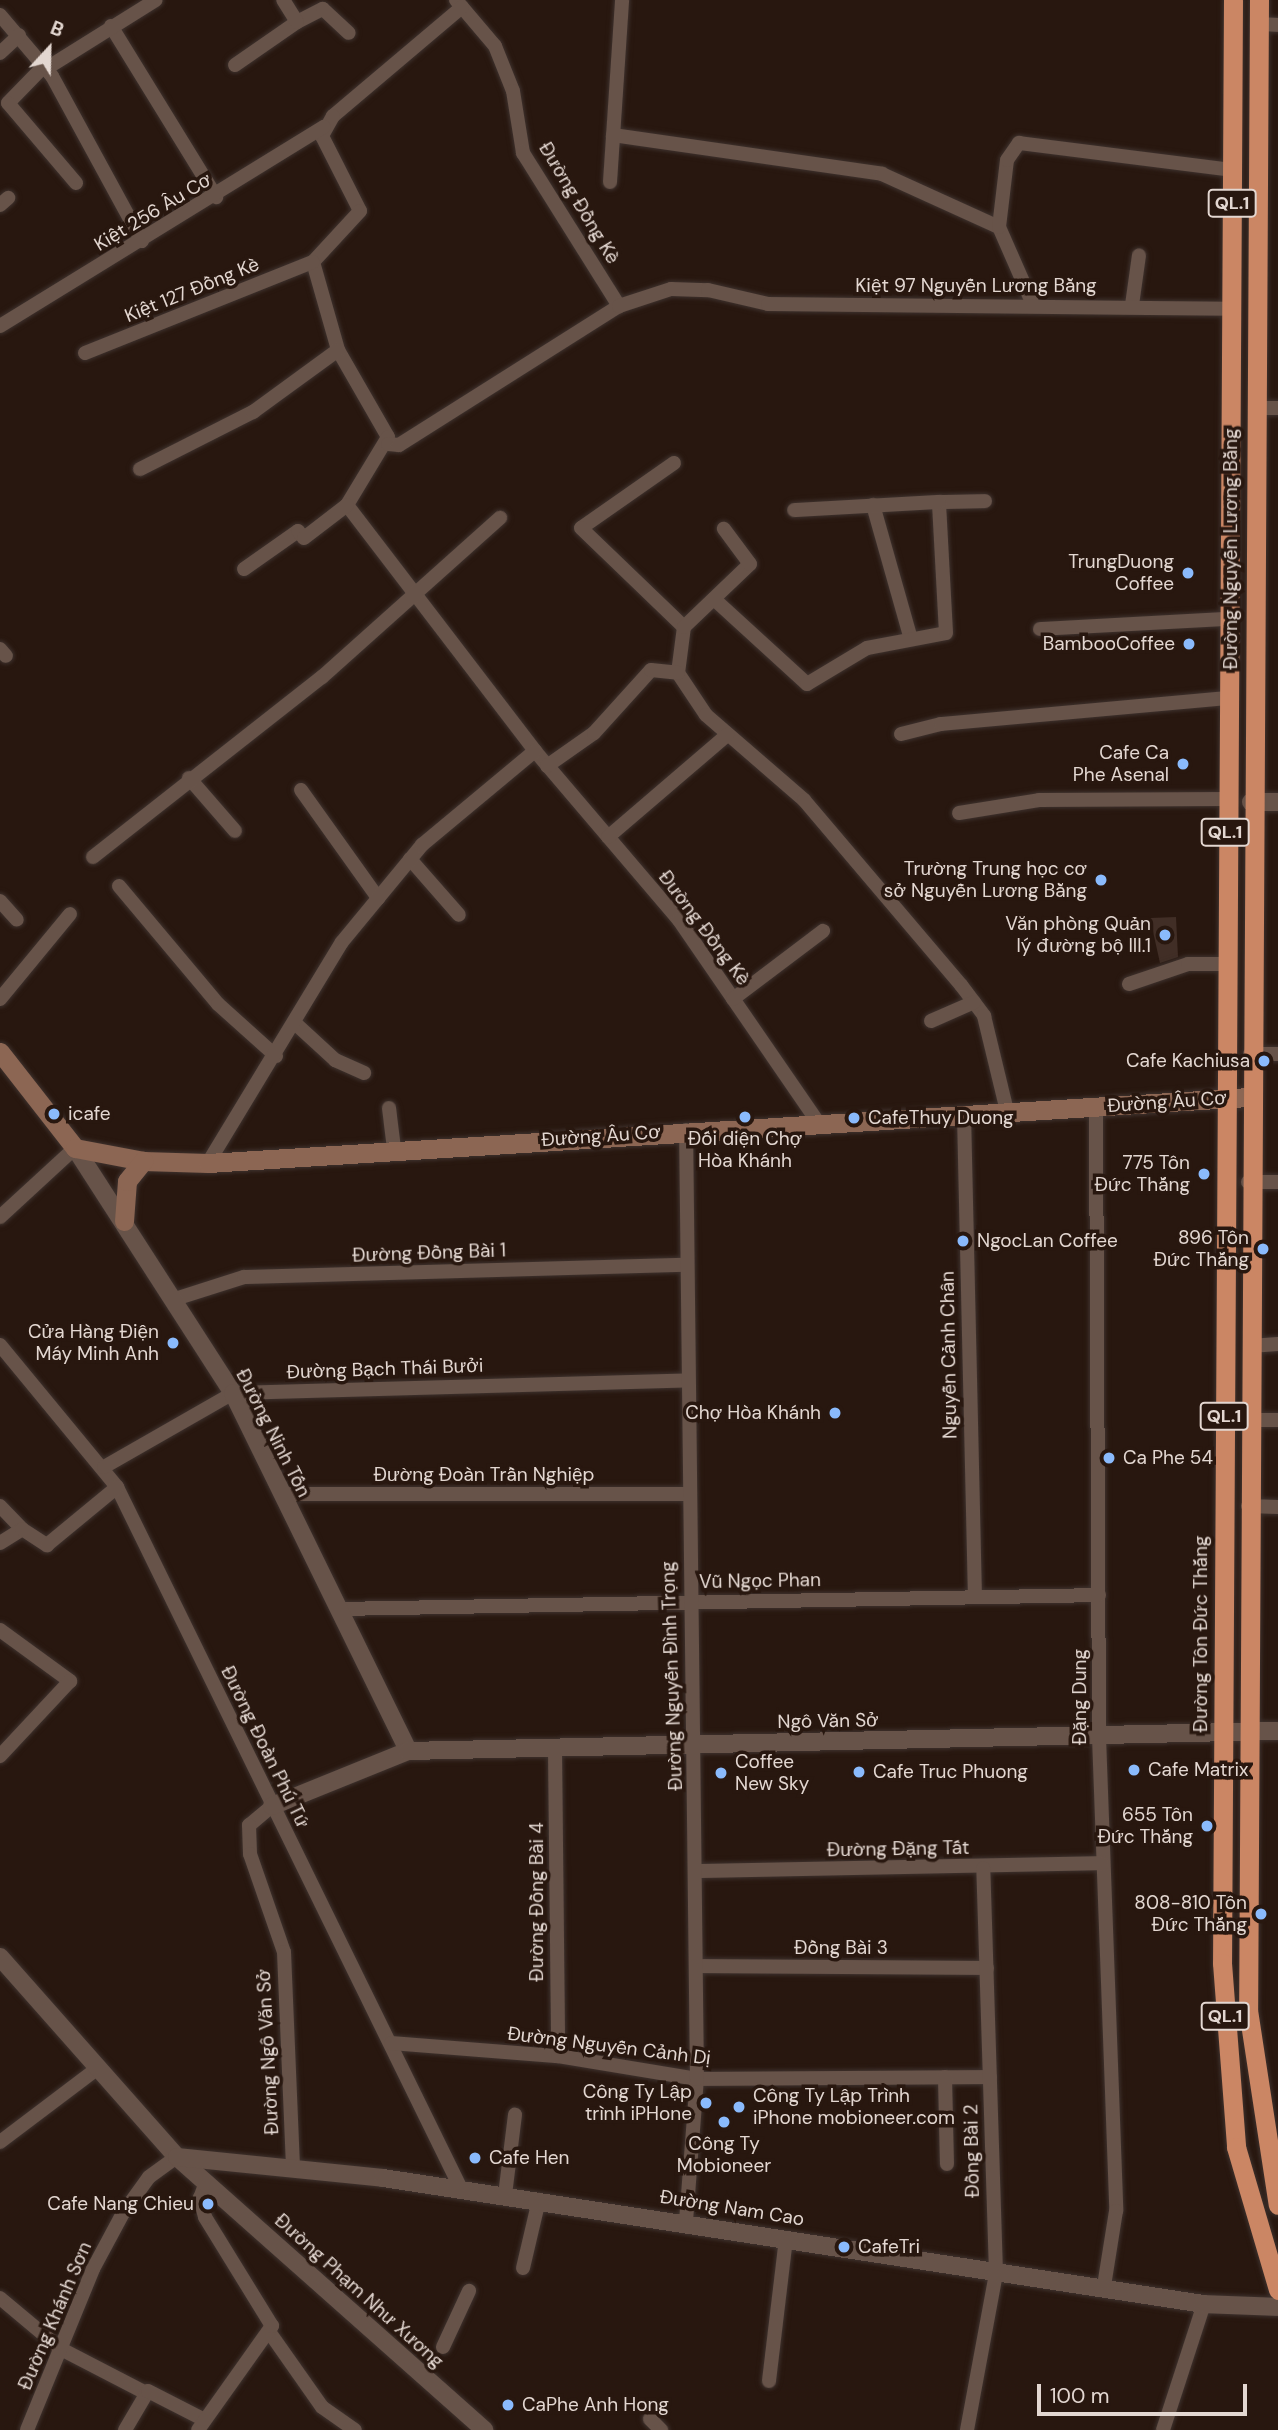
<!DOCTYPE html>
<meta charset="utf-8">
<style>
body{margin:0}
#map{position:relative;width:1278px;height:2430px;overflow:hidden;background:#28170f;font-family:"DM Sans",sans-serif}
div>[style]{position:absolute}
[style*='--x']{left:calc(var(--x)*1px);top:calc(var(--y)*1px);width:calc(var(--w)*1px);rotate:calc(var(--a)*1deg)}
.building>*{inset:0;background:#412e26}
.roads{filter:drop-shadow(0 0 2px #3e322e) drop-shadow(0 0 2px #3e322e)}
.minor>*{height:14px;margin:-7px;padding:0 7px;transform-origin:7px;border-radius:7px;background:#675349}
.tertiary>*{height:18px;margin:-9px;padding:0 9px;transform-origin:9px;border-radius:9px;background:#675349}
.secondary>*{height:19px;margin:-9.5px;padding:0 9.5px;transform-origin:9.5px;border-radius:9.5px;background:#8c6653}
.trunk>*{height:19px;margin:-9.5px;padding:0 9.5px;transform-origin:9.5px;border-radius:9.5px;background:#cb8664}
.dots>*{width:19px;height:19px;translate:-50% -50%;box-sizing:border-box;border:4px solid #28170f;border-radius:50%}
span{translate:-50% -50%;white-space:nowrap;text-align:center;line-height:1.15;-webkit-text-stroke:7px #28170f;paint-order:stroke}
.shield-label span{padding:2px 5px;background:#28170f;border:2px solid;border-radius:5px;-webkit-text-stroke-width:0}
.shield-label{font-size:18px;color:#e3d7d1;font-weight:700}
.street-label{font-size:19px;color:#e3d7d1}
.poi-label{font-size:19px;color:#e3d7d1}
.right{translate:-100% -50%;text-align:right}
.left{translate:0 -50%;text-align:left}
.north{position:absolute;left:14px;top:14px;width:70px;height:70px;-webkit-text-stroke:5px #28170f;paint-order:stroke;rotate:22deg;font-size:19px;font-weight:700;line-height:28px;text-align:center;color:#e3d7d1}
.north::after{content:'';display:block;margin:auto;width:24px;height:32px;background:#e3d7d1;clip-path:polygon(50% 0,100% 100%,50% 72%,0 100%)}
.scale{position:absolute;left:1037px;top:2384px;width:210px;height:32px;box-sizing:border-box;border:4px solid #e3d7d1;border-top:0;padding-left:9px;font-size:21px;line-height:24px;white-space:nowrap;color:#e3d7d1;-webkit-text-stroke:5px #28170f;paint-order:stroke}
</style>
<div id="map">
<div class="building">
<div style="clip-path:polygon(1176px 917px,1178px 957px,1160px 963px,1150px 918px)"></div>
</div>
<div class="roads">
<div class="minor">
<div style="--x:456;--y:0;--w:60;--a:49.7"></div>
<div style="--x:495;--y:46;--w:48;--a:68.2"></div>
<div style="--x:513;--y:91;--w:63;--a:80.8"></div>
<div style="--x:523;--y:153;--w:181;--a:57.9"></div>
<div style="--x:462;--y:7;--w:169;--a:139.8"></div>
<div style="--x:333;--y:116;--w:23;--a:119"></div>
<div style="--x:322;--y:136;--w:84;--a:63.1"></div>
<div style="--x:360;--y:211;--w:69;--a:132.7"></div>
<div style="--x:313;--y:262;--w:91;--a:74.1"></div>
<div style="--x:338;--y:350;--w:100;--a:60.1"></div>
<div style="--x:388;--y:437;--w:79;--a:121.1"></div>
<div style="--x:347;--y:505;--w:310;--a:52.6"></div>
<div style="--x:535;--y:751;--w:222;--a:49.6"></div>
<div style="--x:679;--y:920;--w:245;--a:55.5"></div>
<div style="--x:0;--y:15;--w:80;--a:49.6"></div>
<div style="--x:52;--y:76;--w:188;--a:61.4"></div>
<div style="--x:297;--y:22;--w:29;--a:-27"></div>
<div style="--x:323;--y:9;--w:35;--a:43"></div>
<div style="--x:1259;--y:24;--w:19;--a:3"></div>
<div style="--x:111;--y:26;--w:201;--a:58.4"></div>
<div style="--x:0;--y:53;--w:26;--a:-43"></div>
<div style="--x:45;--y:65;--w:53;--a:134.2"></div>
<div style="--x:8;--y:103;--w:105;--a:49.6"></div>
<div style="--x:235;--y:65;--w:75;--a:-34.7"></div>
<div style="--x:297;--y:22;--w:26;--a:-122"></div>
<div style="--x:47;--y:68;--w:128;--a:-32"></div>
<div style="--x:613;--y:135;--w:272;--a:8.2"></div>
<div style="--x:882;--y:174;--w:128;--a:24.4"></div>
<div style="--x:999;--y:227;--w:82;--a:66.3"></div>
<div style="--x:610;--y:182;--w:182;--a:-86.2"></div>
<div style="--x:0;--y:205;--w:11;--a:-41"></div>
<div style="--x:999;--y:227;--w:67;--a:-83.2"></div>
<div style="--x:1007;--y:160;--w:21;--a:-55"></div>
<div style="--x:1019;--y:143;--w:215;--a:7.2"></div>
<div style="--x:1132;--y:305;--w:50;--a:-82"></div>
<div style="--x:0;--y:326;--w:380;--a:-31.6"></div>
<div style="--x:85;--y:353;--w:245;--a:-21.8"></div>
<div style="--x:1255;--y:408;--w:23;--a:0"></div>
<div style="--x:388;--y:444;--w:11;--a:5"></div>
<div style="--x:399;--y:445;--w:260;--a:-32.3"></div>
<div style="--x:619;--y:306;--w:55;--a:-18.1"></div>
<div style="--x:671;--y:289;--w:37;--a:2"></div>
<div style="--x:708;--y:290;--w:62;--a:13.1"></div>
<div style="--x:768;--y:304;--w:463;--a:0.6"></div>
<div style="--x:674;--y:463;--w:113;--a:145"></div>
<div style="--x:581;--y:528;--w:143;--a:43.9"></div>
<div style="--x:140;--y:469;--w:127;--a:-26.8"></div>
<div style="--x:253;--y:412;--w:105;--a:-36.1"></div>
<div style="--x:939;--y:502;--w:46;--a:-1.2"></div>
<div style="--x:873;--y:505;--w:139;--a:74.2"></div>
<div style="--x:244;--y:569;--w:66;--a:-35.1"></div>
<div style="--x:298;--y:531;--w:9;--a:49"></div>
<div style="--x:304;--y:538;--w:54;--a:-37.5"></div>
<div style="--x:714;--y:599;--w:126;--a:42.4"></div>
<div style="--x:807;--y:684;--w:70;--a:-31"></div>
<div style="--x:867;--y:648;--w:80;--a:-10.8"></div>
<div style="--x:946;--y:633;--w:131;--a:-93.1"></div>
<div style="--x:939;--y:502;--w:145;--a:176.8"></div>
<div style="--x:1040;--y:629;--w:187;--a:-3.1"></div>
<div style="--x:0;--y:649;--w:9;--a:49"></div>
<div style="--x:678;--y:673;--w:50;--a:56.3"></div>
<div style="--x:706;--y:715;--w:130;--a:40.9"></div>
<div style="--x:804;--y:800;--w:243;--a:49.7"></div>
<div style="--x:961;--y:985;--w:39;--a:53"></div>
<div style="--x:984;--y:1016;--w:98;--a:76.4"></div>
<div style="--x:678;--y:673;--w:46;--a:-82.6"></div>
<div style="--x:684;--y:627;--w:91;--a:-43.7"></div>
<div style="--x:750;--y:564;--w:44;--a:-126.6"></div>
<div style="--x:901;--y:734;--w:41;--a:-14"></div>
<div style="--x:941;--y:724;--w:286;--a:-5.2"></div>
<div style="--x:547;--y:766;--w:57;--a:-35.1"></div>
<div style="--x:594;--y:733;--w:85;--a:-47.9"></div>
<div style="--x:651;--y:670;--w:27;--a:6"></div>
<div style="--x:189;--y:778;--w:70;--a:49"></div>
<div style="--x:301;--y:790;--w:133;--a:54.5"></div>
<div style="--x:959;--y:813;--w:81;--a:-9.2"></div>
<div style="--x:1039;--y:800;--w:187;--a:-0.3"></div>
<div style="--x:608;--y:837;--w:157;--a:-40.6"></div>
<div style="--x:93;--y:857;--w:291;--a:-38.2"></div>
<div style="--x:322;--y:677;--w:239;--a:-41.8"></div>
<div style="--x:410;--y:859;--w:74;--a:48.8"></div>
<div style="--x:119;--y:886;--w:154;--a:50"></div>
<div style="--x:218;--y:1004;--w:78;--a:41.9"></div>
<div style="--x:0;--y:901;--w:25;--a:48"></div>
<div style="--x:1129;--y:984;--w:62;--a:-18.7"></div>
<div style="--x:1188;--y:964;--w:36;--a:0"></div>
<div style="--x:0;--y:999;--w:110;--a:-50.5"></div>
<div style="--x:733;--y:999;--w:113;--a:-37.1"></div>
<div style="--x:931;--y:1021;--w:47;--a:-23.8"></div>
<div style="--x:297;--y:1025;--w:52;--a:42.6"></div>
<div style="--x:335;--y:1060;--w:32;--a:24"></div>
<div style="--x:1250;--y:1054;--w:28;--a:0"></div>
<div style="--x:1096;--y:1107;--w:630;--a:89.73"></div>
<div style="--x:1099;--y:1737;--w:474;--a:87.9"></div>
<div style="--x:1116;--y:2211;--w:76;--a:99.1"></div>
<div style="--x:389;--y:1108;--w:41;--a:83"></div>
<div style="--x:964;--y:1114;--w:482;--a:88.7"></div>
<div style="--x:208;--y:1163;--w:258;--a:-58.8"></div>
<div style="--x:342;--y:942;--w:126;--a:-50.5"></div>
<div style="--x:422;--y:845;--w:147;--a:-39.8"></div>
<div style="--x:1248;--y:1182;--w:30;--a:0"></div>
<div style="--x:0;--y:1217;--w:102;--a:-42.6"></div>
<div style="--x:175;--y:1299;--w:72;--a:-17.7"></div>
<div style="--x:244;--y:1277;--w:443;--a:-1.6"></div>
<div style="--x:0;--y:1345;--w:184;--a:50.5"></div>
<div style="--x:117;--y:1487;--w:782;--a:63.89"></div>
<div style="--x:1250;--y:1346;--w:28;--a:-4"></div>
<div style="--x:1250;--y:1420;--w:28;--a:0"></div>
<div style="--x:104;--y:1467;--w:149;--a:-29.8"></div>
<div style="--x:233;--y:1393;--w:454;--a:-1.6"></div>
<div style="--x:281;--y:1494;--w:405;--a:0"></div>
<div style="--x:0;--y:1506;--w:32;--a:46"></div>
<div style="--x:1248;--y:1506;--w:30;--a:2"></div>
<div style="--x:0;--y:1543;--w:26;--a:-32"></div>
<div style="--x:22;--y:1529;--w:30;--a:33"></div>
<div style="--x:47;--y:1545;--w:91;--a:-39.6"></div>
<div style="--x:338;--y:1609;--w:761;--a:-1.05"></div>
<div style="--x:0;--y:1630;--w:87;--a:36.1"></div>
<div style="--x:70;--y:1681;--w:103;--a:133"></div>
<div style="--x:555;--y:1748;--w:308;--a:89.4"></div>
<div style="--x:272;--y:1806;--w:30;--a:140"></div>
<div style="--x:249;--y:1825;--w:29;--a:88"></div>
<div style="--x:250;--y:1854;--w:104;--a:70.9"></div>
<div style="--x:284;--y:1952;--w:214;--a:87.6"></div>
<div style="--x:695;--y:1871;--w:407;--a:-1.1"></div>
<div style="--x:696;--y:1966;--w:291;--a:0.4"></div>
<div style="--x:391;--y:2043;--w:168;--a:4.5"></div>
<div style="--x:558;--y:2056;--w:141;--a:9.4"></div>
<div style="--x:697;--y:2079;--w:293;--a:-0.4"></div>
<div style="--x:945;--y:2077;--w:87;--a:88.7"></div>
<div style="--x:0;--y:2142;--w:123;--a:-37.1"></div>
<div style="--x:505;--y:2195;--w:81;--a:-82.9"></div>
<div style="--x:686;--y:2221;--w:142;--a:-85.6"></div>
<div style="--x:697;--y:2079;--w:949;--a:-90.66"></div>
<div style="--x:523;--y:2268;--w:70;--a:-76.8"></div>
<div style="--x:0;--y:2298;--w:80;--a:39.9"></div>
<div style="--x:61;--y:2349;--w:93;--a:27.4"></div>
<div style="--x:270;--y:2333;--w:90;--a:54.9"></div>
<div style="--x:322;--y:2407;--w:40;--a:34.9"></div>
<div style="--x:443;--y:2347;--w:62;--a:-65.1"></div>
<div style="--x:769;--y:2381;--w:144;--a:-83.2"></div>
<div style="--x:650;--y:2419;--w:16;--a:45"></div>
<div style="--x:27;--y:2430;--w:174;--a:-67.7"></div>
<div style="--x:93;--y:2269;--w:64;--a:-61.8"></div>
<div style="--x:123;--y:2213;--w:44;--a:-54.2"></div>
<div style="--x:149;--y:2177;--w:34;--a:-36"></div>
<div style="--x:125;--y:2430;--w:45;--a:-59.5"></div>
<div style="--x:148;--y:2391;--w:62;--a:27"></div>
<div style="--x:198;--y:2430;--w:128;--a:-54.6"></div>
<div style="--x:272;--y:2326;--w:128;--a:-121.6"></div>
<div style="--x:205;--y:2217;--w:20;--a:-105"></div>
<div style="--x:200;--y:2198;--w:17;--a:-69"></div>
<div style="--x:967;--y:2430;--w:160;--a:-79.5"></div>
<div style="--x:996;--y:2273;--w:405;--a:-91.8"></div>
<div style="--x:1163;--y:2430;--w:133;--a:-72"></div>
</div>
<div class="tertiary">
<div style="--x:1251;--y:802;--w:27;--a:0"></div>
<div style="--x:75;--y:1148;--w:292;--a:57.2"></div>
<div style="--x:233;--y:1393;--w:398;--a:63.9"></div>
<div style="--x:272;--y:1806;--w:147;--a:-22"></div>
<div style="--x:408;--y:1751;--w:870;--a:-1.32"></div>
<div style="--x:0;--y:1957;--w:267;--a:48.5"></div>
<div style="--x:177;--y:2157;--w:411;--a:41.6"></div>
<div style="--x:177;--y:2157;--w:207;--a:5.8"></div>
<div style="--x:383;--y:2178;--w:831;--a:8.73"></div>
<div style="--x:1204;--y:2304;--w:74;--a:2.3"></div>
</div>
<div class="secondary">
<div style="--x:0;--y:1052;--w:122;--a:52"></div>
<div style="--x:75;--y:1148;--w:69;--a:10.8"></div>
<div style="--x:143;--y:1161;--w:65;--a:1.8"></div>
<div style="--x:208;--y:1163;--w:1043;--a:-3.63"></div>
<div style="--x:124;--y:1221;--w:40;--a:-85.7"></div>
<div style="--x:127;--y:1181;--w:26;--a:-51"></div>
</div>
<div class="trunk">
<div style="--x:1233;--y:0;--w:1963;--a:90.32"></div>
<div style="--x:1222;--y:1963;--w:185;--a:85.6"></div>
<div style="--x:1236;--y:2147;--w:149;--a:73.6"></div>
<div style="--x:1259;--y:0;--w:2010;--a:90.31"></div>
<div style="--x:1248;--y:2010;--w:197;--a:81.3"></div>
</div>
</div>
<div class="dots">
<div style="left:1188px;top:573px;background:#8abafc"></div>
<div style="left:1189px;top:644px;background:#8abafc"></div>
<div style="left:1183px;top:764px;background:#8abafc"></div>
<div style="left:1101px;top:880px;background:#8abafc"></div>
<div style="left:1165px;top:935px;background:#8abafc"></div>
<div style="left:1264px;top:1061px;background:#8abafc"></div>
<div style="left:54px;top:1114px;background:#8abafc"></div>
<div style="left:745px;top:1117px;background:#8abafc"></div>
<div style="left:854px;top:1118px;background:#8abafc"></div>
<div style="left:1204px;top:1174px;background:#8abafc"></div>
<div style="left:963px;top:1241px;background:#8abafc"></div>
<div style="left:1263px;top:1249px;background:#8abafc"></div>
<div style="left:173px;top:1343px;background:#8abafc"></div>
<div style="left:835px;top:1413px;background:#8abafc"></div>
<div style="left:1109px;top:1458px;background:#8abafc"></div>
<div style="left:1134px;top:1770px;background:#8abafc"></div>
<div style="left:859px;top:1772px;background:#8abafc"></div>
<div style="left:721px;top:1773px;background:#8abafc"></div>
<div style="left:1207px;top:1826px;background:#8abafc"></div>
<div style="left:1261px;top:1914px;background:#8abafc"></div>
<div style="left:706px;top:2103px;background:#8abafc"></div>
<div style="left:739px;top:2107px;background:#8abafc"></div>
<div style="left:724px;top:2122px;background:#8abafc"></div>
<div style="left:475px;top:2158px;background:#8abafc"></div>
<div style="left:208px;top:2204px;background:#8abafc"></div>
<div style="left:844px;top:2247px;background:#8abafc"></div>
<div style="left:508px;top:2405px;background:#8abafc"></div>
</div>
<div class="shield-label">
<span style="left:1232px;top:203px">QL.1</span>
<span style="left:1225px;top:832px">QL.1</span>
<span style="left:1224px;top:1416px">QL.1</span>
<span style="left:1225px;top:2016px">QL.1</span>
</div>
<div class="street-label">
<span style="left:579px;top:203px;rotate:59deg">Đường Đồng Kè</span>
<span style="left:153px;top:212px;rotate:-31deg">Kiệt 256 Âu Cơ</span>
<span style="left:976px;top:286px">Kiệt 97 Nguyễn Lương Bằng</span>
<span style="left:192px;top:290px;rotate:-22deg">Kiệt 127 Đồng Kè</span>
<span style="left:1231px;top:549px;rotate:-90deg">Đường Nguyễn Lương Bằng</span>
<span style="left:704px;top:928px;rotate:53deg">Đường Đồng Kè</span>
<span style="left:1167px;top:1102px;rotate:-4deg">Đường Âu Cơ</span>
<span style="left:601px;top:1136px;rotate:-4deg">Đường Âu Cơ</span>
<span style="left:429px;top:1253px;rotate:-2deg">Đường Đồng Bài 1</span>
<span style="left:949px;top:1355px;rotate:-91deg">Nguyễn Cảnh Chân</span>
<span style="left:385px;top:1369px;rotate:-2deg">Đường Bạch Thái Bưởi</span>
<span style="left:273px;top:1433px;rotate:63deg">Đường Ninh Tốn</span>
<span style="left:484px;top:1475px">Đường Đoàn Trần Nghiệp</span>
<span style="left:760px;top:1581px;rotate:-1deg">Vũ Ngọc Phan</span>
<span style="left:1201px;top:1634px;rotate:-90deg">Đường Tôn Đức Thắng</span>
<span style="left:672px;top:1676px;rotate:-92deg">Đường Nguyễn Đình Trọng</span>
<span style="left:1080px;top:1697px;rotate:-90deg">Đặng Dung</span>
<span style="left:828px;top:1721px;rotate:-1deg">Ngô Văn Sở</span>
<span style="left:265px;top:1747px;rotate:64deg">Đường Đoàn Phú Tứ</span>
<span style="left:898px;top:1849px;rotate:-1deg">Đường Đặng Tất</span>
<span style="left:537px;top:1902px;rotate:-90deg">Đường Đồng Bài 4</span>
<span style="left:841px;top:1948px">Đồng Bài 3</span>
<span style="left:609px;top:2046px;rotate:7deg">Đường Nguyễn Cảnh Dị</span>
<span style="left:268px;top:2052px;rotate:-93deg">Đường Ngô Văn Sở</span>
<span style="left:972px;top:2151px;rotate:-91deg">Đồng Bài 2</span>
<span style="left:732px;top:2208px;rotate:9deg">Đường Nam Cao</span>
<span style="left:359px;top:2291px;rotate:42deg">Đường Phạm Như Xương</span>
<span style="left:55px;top:2316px;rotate:-67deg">Đường Khánh Sơn</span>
</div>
<div class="poi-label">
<span class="right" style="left:1174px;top:573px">TrungDuong<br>Coffee</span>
<span class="right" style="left:1175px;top:644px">BambooCoffee</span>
<span class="right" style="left:1169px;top:764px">Cafe Ca<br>Phe Asenal</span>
<span class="right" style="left:1087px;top:880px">Trường Trung học cơ<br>sở Nguyễn Lương Bằng</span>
<span class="right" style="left:1151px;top:935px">Văn phòng Quản<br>lý đường bộ III.1</span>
<span class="right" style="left:1250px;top:1061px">Cafe Kachiusa</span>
<span class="left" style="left:68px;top:1114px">icafe</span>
<span class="left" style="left:868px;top:1118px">CafeThuy Duong</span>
<span style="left:745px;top:1150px">Đối diện Chợ<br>Hòa Khánh</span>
<span class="right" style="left:1190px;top:1174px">775 Tôn<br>Đức Thắng</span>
<span class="right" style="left:1249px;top:1249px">896 Tôn<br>Đức Thắng</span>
<span class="left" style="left:977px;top:1241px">NgocLan Coffee</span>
<span class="right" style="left:159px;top:1343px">Cửa Hàng Điện<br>Máy Minh Anh</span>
<span class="right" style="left:821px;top:1413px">Chợ Hòa Khánh</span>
<span class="left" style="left:1123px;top:1458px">Ca Phe 54</span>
<span class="left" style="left:735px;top:1773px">Coffee<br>New Sky</span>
<span class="left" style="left:1148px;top:1770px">Cafe Matrix</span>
<span class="left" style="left:873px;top:1772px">Cafe Truc Phuong</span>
<span class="right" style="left:1193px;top:1826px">655 Tôn<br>Đức Thắng</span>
<span class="right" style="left:1247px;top:1914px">808-810 Tôn<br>Đức Thắng</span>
<span class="right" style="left:692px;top:2103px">Công Ty Lập<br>trình iPHone</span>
<span class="left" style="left:753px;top:2107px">Công Ty Lập Trình<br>iPhone mobioneer.com</span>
<span style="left:724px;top:2155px">Công Ty<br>Mobioneer</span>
<span class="left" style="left:489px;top:2158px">Cafe Hen</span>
<span class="right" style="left:194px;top:2204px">Cafe Nang Chieu</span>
<span class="left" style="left:858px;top:2247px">CafeTri</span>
<span class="left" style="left:522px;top:2405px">CaPhe Anh Hong</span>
</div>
<div class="north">B</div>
<div class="scale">100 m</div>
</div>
